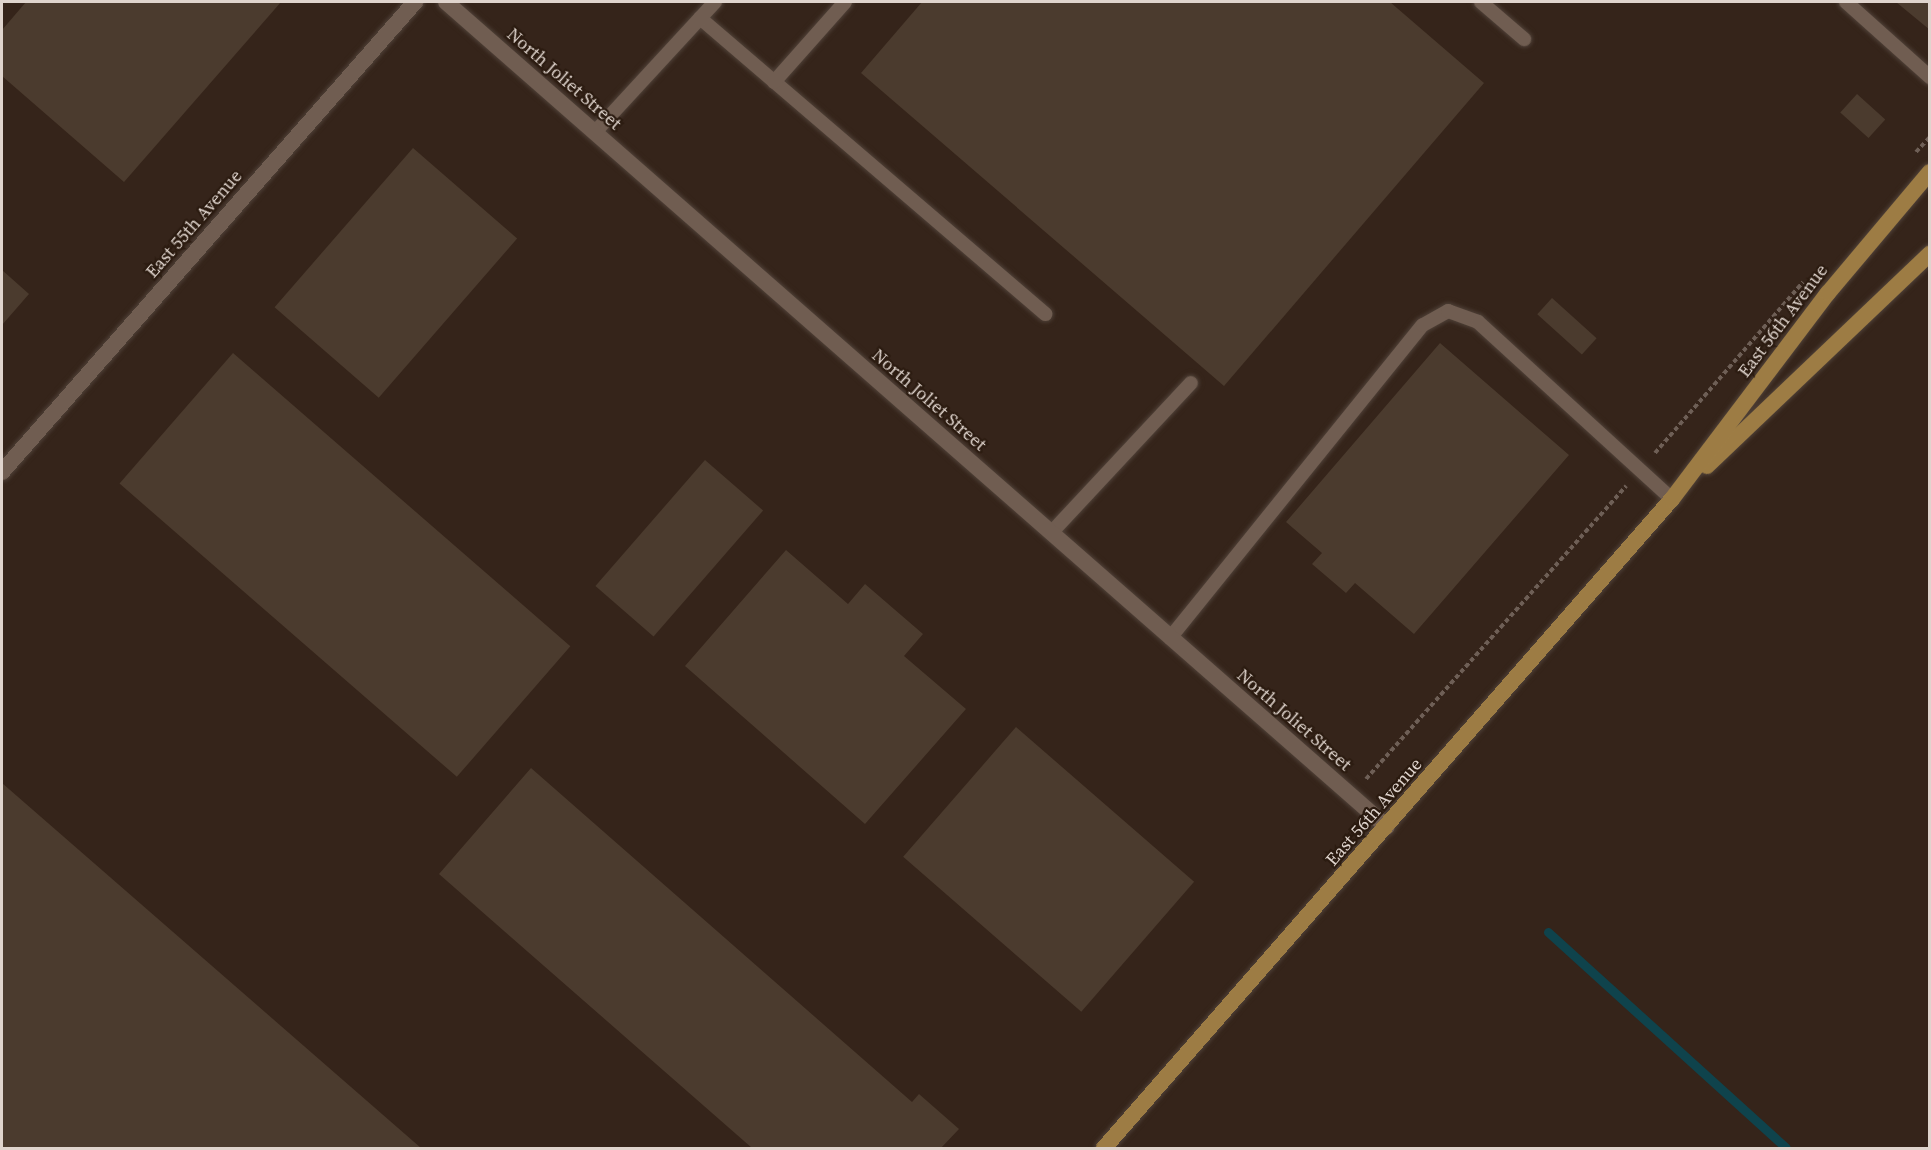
<!DOCTYPE html>
<style>
body{margin:0}
#map{position:relative;width:1931px;height:1150px;overflow:hidden;background:#35241a;font-family:"Source Serif 4",serif}
div>[style]{position:absolute}
[style*='--x']{left:calc(var(--x)*1px);top:calc(var(--y)*1px);width:calc(var(--w)*1px);rotate:calc(var(--a)*1deg)}
.stream>*{height:9px;margin:-4.5px;padding:0 4.5px;transform-origin:4.5px;border-radius:4.5px;background:#0f434c}
.building>*{inset:0;background:#4b3b2e;transform-origin:0 0}
.path>*{height:4px;margin-top:-2px;transform-origin:0;background:repeating-linear-gradient(90deg,#6e5f56 0 4.5px,transparent 0 7.5px)}
.roads{filter:drop-shadow(0 0 2px #4f4138) drop-shadow(0 0 2px #4f4138)}
.service>*{height:14px;margin:-7px;padding:0 7px;transform-origin:7px;border-radius:7px;background:#705d51}
.minor>*{height:16px;margin:-8px;padding:0 8px;transform-origin:8px;border-radius:8px;background:#705d51}
.primary>*{height:16px;margin:-8px;padding:0 8px;transform-origin:8px;border-radius:8px;background:#9d7c44}
span{translate:-50% -50%;white-space:nowrap;text-align:center;line-height:1.15;-webkit-text-stroke:4.5px #2b1b10;paint-order:stroke}
.street-label{font-size:18px;color:#dfd4cd}
.frame{position:absolute;inset:0;border:3px solid #dfd4cd;pointer-events:none}
</style>
<div id="map">
<div class="stream">
<div style="--x:1548;--y:932;--w:321;--a:42.2"></div>
</div>
<div class="building">
<div style="clip-path:polygon(26px 2px,281px 2px,124px 182px,2px 76px,2px 30px)"></div>
<div style="clip-path:polygon(922px 2px,1390px 2px,1484px 83px,1224px 386px,861px 73px)"></div>
<div style="clip-path:polygon(1896px 2px,1930px 2px,1930px 30px)"></div>
<div style="left:1857px;top:94px;width:38px;height:25px;rotate:42deg"></div>
<div style="left:413px;top:148px;width:138px;height:211px;rotate:41deg"></div>
<div style="clip-path:polygon(2px 270px,29px 294px,2px 325px)"></div>
<div style="left:1552px;top:298px;width:60px;height:22px;rotate:42deg"></div>
<div style="clip-path:polygon(1440px 343px,1569px 455px,1414px 634px,1355px 583px,1346px 593px,1312px 564px,1322px 553px,1286px 522px)"></div>
<div style="left:233px;top:353px;width:447px;height:173px;rotate:41deg"></div>
<div style="left:705px;top:460px;width:77px;height:167px;rotate:41deg"></div>
<div style="clip-path:polygon(786px 550px,848px 604px,865px 584px,923px 634px,904px 656px,966px 709px,865px 824px,685px 666px)"></div>
<div style="left:1016px;top:727px;width:236px;height:172px;rotate:41deg"></div>
<div style="clip-path:polygon(531px 768px,912px 1102px,919px 1094px,959px 1129px,941px 1148px,752px 1148px,439px 874px)"></div>
<div style="clip-path:polygon(2px 783px,421px 1148px,2px 1148px)"></div>
</div>
<div class="path">
<div style="--x:1916;--y:152;--w:21;--a:-47"></div>
<div style="--x:1655;--y:453;--w:226;--a:-49.1"></div>
<div style="--x:1366;--y:779;--w:392;--a:-48.4"></div>
</div>
<div class="roads">
<div class="service">
<div style="--x:1481;--y:2;--w:57;--a:40.7"></div>
<div style="--x:1846;--y:2;--w:113;--a:41.8"></div>
<div style="--x:700;--y:18;--w:455;--a:40.6"></div>
<div style="--x:774;--y:82;--w:107;--a:-48.4"></div>
<div style="--x:595;--y:132;--w:177;--a:-47.3"></div>
<div style="--x:1051;--y:533;--w:205;--a:-47"></div>
<div style="--x:1170;--y:638;--w:402;--a:-51.1"></div>
<div style="--x:1423;--y:325;--w:29;--a:-29"></div>
<div style="--x:1448;--y:311;--w:32;--a:20"></div>
<div style="--x:1478;--y:322;--w:263;--a:42.4"></div>
</div>
<div class="minor">
<div style="--x:446;--y:2;--w:1251;--a:41.24"></div>
<div style="--x:2;--y:472;--w:626;--a:-48.69"></div>
</div>
<div class="primary">
<div style="--x:1707;--y:466;--w:308;--a:-43.6"></div>
<div style="--x:1104;--y:1148;--w:862;--a:-48.81"></div>
<div style="--x:1672;--y:499;--w:258;--a:-52.9"></div>
<div style="--x:1828;--y:293;--w:158;--a:-49.9"></div>
</div>
</div>
<div class="street-label">
<span style="left:564px;top:79px;rotate:41deg">North Joliet Street</span>
<span style="left:194px;top:224px;rotate:-49deg">East 55th Avenue</span>
<span style="left:1783px;top:321px;rotate:-53deg">East 56th Avenue</span>
<span style="left:929px;top:400px;rotate:41deg">North Joliet Street</span>
<span style="left:1294px;top:720px;rotate:41deg">North Joliet Street</span>
<span style="left:1374px;top:812px;rotate:-49deg">East 56th Avenue</span>
</div>
<div class="frame"></div>
</div>
